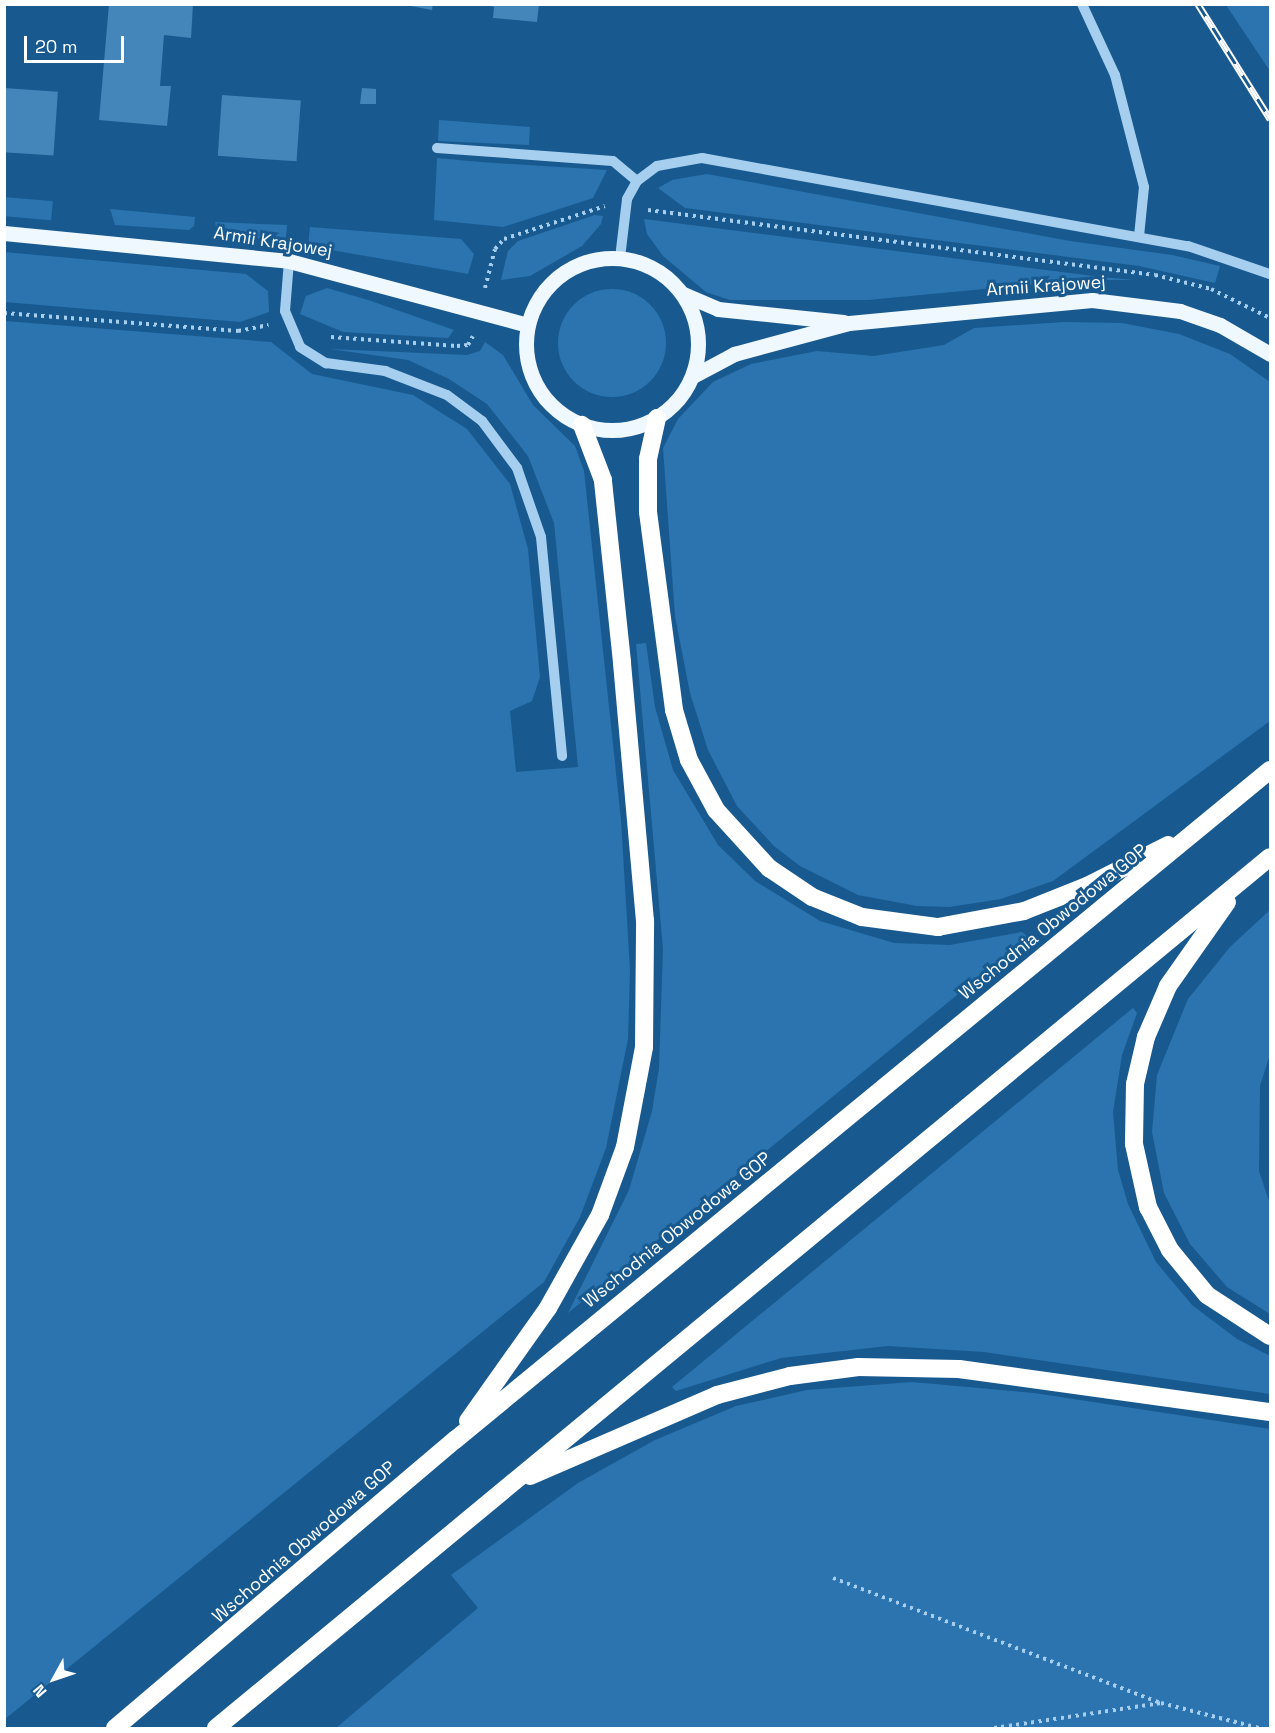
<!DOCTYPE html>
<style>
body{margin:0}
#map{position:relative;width:1275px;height:1733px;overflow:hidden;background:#185a90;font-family:"Space Grotesk",sans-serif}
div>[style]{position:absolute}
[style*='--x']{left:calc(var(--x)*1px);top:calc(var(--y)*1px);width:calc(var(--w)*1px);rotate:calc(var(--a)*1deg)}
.green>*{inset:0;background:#2b74af;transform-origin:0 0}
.round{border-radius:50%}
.building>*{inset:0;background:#4586ba;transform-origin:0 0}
.path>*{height:4px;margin-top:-2px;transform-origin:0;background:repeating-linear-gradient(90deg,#a6cfef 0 3px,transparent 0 7.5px)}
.minor>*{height:10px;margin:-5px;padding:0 5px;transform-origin:5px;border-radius:5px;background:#a6cfef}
.major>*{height:15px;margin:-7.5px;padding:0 7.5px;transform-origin:7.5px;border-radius:7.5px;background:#eff7ff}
.major>.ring{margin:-7.5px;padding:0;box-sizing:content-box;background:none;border:15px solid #eff7ff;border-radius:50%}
.highway>*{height:18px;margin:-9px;padding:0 9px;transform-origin:9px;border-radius:9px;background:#fff}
.rail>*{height:7px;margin-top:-3.5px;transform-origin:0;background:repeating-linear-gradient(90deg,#185a90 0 14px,#fff 0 28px);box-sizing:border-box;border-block:2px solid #fff}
span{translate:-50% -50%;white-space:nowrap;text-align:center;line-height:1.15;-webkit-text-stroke:6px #185a90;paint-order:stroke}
.street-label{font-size:18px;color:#fff}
.frame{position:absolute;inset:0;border:6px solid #fff;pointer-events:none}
.north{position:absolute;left:24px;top:1649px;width:60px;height:60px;-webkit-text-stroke:4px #185a90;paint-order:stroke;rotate:230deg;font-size:16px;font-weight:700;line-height:24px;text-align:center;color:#fff}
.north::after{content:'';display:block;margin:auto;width:21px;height:27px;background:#fff;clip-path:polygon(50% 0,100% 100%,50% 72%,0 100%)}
.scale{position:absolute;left:24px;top:36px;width:100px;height:27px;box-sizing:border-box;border:3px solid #fff;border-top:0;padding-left:8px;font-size:18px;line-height:21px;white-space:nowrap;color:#fff;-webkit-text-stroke:4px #185a90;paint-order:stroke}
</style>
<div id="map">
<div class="green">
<div style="clip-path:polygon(1226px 5px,1270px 5px,1270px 71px)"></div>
<div style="clip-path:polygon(439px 120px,530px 127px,529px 145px,438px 141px)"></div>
<div style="clip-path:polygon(437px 158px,480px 162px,607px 170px,593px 198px,503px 227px,434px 220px)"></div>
<div style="clip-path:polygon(707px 174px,1070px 241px,1172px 255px,1220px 266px,1215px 283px,1139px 266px,685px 208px,658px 188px,672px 180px)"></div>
<div style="left:4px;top:197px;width:49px;height:19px;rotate:5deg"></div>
<div style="clip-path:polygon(110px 209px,195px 217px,194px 226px,189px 230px,115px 225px)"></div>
<div style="clip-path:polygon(595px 215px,603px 216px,601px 224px,582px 246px,530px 276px,501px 280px,508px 251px,518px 241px)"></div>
<div style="clip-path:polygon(644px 219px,1101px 277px,1134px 280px,1080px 280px,868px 300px,730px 300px,706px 292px,663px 256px,647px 234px)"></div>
<div style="clip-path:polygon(215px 222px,287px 225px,286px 237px,281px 241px,217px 233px)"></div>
<div style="clip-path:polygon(310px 227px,461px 239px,474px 254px,468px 274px,429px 267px,308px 246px)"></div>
<div style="clip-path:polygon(4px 252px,246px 274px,268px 291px,269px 312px,240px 322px,5px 302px)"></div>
<div style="clip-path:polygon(327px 288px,368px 300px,454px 330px,448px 338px,343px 332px,300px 314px,306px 296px)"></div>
<div class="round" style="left:558px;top:289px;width:108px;height:108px"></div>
<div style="clip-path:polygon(5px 321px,271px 342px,312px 374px,413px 395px,467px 429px,510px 484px,528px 549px,540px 677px,532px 701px,510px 711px,516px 772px,578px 767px,554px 523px,528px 456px,487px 404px,449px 379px,408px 360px,330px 349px,467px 355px,480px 351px,485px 342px,503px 355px,533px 405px,575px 446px,584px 471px,621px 820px,630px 970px,628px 1039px,606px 1148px,580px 1217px,544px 1282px,5px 1719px)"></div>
<div style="clip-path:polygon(1064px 322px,1122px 323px,1179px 334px,1230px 354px,1270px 382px,1270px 721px,1053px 881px,1001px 899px,949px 907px,917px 906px,858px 895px,800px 866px,774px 846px,737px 806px,708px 750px,690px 693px,675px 616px,663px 448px,678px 419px,713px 382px,751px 364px,817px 351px,874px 356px,944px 345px,974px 328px)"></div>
<div style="clip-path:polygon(646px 643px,655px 707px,673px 770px,718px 845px,755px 881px,820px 921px,894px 943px,950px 945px,1022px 932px,1028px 937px,568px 1313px,629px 1190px,652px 1111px,659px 1068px,663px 949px,636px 644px)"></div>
<div style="clip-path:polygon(1270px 910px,1270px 1054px,1260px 1086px,1259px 1171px,1270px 1204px,1270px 1314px,1227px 1287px,1190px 1244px,1164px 1193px,1152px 1132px,1157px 1075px,1188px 999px,1230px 947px)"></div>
<div style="clip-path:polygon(1133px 1008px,1137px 1013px,1122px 1055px,1113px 1112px,1118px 1170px,1128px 1204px,1156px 1262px,1192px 1305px,1237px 1339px,1270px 1356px,1270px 1394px,984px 1352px,888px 1346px,781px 1358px,676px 1391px,672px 1387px)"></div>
<div style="clip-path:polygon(912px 1382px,1034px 1393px,1270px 1429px,1270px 1728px,336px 1728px,478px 1608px,451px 1575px,578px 1483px,655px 1440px,736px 1406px,807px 1390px)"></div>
</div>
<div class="building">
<div style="clip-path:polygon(109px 4px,193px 4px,191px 38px,164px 35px,160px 86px,171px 86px,167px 126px,99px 120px)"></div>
<div style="clip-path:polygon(400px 4px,433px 4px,432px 10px)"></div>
<div style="clip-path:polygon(484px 4px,539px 4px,537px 22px,493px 18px,494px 7px)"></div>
<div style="left:4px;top:88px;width:54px;height:64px;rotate:4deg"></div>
<div style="clip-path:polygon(362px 88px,376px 89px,376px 104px,360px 104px)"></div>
<div style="left:222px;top:95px;width:79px;height:61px;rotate:4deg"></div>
</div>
<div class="path">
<div style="--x:648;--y:210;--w:511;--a:7.31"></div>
<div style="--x:1155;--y:275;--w:58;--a:14"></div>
<div style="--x:1211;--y:289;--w:66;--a:26.2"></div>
<div style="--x:485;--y:288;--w:40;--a:-75.6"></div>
<div style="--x:495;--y:249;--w:13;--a:-48"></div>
<div style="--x:504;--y:239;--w:106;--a:-18.1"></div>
<div style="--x:4;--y:313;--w:235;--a:4.4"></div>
<div style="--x:238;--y:331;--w:31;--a:-11"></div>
<div style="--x:331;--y:337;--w:126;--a:4.1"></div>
<div style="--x:457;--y:346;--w:11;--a:-5"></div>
<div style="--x:468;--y:345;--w:10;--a:-61"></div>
<div style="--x:833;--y:1578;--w:351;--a:20.9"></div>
<div style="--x:994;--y:1728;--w:169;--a:-8.5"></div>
<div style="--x:1161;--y:1703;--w:101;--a:14.3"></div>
</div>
<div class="minor">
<div style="--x:1082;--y:4;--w:78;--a:65.1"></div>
<div style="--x:1115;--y:75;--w:116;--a:75.5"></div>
<div style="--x:1144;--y:187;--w:49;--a:95.8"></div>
<div style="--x:437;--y:148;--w:176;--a:4.2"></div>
<div style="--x:613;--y:161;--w:31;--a:40"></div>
<div style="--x:620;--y:258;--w:59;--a:-83.2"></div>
<div style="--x:627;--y:199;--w:21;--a:-61"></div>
<div style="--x:637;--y:181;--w:25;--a:-37"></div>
<div style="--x:657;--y:166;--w:46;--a:-10.1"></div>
<div style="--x:702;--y:158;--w:494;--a:10.3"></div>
<div style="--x:1188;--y:246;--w:87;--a:18.9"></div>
<div style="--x:289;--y:261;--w:50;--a:94.6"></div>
<div style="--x:285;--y:311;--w:39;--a:67"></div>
<div style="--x:300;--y:347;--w:31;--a:32"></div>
<div style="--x:326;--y:363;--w:60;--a:7.7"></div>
<div style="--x:385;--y:371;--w:66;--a:21.2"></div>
<div style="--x:447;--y:395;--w:44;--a:36.6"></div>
<div style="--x:482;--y:421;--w:59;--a:53.3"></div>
<div style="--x:517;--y:468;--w:73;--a:70.8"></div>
<div style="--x:541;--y:537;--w:220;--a:84.5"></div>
</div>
<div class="major">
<div style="--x:4;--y:233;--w:286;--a:5.6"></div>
<div style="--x:289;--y:261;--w:247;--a:15"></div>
<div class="ring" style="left:526px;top:258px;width:157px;height:157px"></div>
<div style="--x:683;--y:294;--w:38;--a:23"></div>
<div style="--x:718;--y:309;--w:126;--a:5.9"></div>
<div style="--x:693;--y:376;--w:47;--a:-28.2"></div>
<div style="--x:734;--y:354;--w:119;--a:-15.1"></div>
<div style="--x:849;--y:323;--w:244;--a:-5.4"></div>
<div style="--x:1092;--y:300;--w:89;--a:7.1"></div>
<div style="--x:1180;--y:311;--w:42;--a:19.3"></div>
<div style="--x:1220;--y:325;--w:58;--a:30.1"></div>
</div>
<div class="highway">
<div style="--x:657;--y:418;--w:42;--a:102.4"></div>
<div style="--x:648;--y:459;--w:53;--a:90"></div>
<div style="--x:648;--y:512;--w:200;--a:82.5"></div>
<div style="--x:674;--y:710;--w:52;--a:73.3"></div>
<div style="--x:689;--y:760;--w:57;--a:61.6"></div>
<div style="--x:716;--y:810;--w:79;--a:47.6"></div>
<div style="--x:769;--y:868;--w:52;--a:34"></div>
<div style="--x:812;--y:897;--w:54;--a:21.8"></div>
<div style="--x:862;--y:917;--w:77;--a:7.5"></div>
<div style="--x:938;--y:927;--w:87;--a:-10.5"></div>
<div style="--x:1024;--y:911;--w:68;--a:-21.6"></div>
<div style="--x:1087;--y:886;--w:91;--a:-26.8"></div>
<div style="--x:1227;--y:902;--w:103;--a:125.1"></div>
<div style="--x:1168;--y:986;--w:56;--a:113.3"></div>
<div style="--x:1146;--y:1037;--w:48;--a:103.2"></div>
<div style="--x:1135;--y:1084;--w:60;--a:91"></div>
<div style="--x:1134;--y:1144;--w:65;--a:77.5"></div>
<div style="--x:1148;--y:1207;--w:48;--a:62.9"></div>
<div style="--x:1170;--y:1250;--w:58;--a:50.6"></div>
<div style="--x:1207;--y:1295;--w:75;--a:33.1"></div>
<div style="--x:468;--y:1421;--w:138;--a:-54.7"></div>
<div style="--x:548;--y:1308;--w:107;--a:-60.8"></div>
<div style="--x:600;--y:1215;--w:72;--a:-69.8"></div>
<div style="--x:625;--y:1147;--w:102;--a:-79.2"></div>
<div style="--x:644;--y:1047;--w:126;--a:-89.5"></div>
<div style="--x:645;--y:921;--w:260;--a:-95.1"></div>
<div style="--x:622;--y:662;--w:183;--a:-96"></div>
<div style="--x:603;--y:480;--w:59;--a:-110.9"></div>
<div style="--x:530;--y:1476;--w:204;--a:-23.4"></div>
<div style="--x:717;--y:1395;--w:75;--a:-14.6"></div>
<div style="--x:790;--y:1376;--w:69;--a:-7.5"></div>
<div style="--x:858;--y:1367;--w:101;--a:1.1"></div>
<div style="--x:959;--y:1369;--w:314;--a:7.9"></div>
<div style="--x:115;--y:1728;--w:446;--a:-40.3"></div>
<div style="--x:455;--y:1440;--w:1055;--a:-39.42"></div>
<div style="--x:216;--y:1728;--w:1367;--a:-39.57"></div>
</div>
<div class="rail">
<div style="--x:1198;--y:4;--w:136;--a:57.9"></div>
</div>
<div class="street-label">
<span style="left:273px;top:242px;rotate:9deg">Armii Krajowej</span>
<span style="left:1046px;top:286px;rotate:-4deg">Armii Krajowej</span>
<span style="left:1053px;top:922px;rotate:-39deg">Wschodnia Obwodowa GOP</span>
<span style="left:677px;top:1230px;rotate:-39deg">Wschodnia Obwodowa GOP</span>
<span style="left:304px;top:1542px;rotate:-41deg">Wschodnia Obwodowa GOP</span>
</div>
<div class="frame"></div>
<div class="north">N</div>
<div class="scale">20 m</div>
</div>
